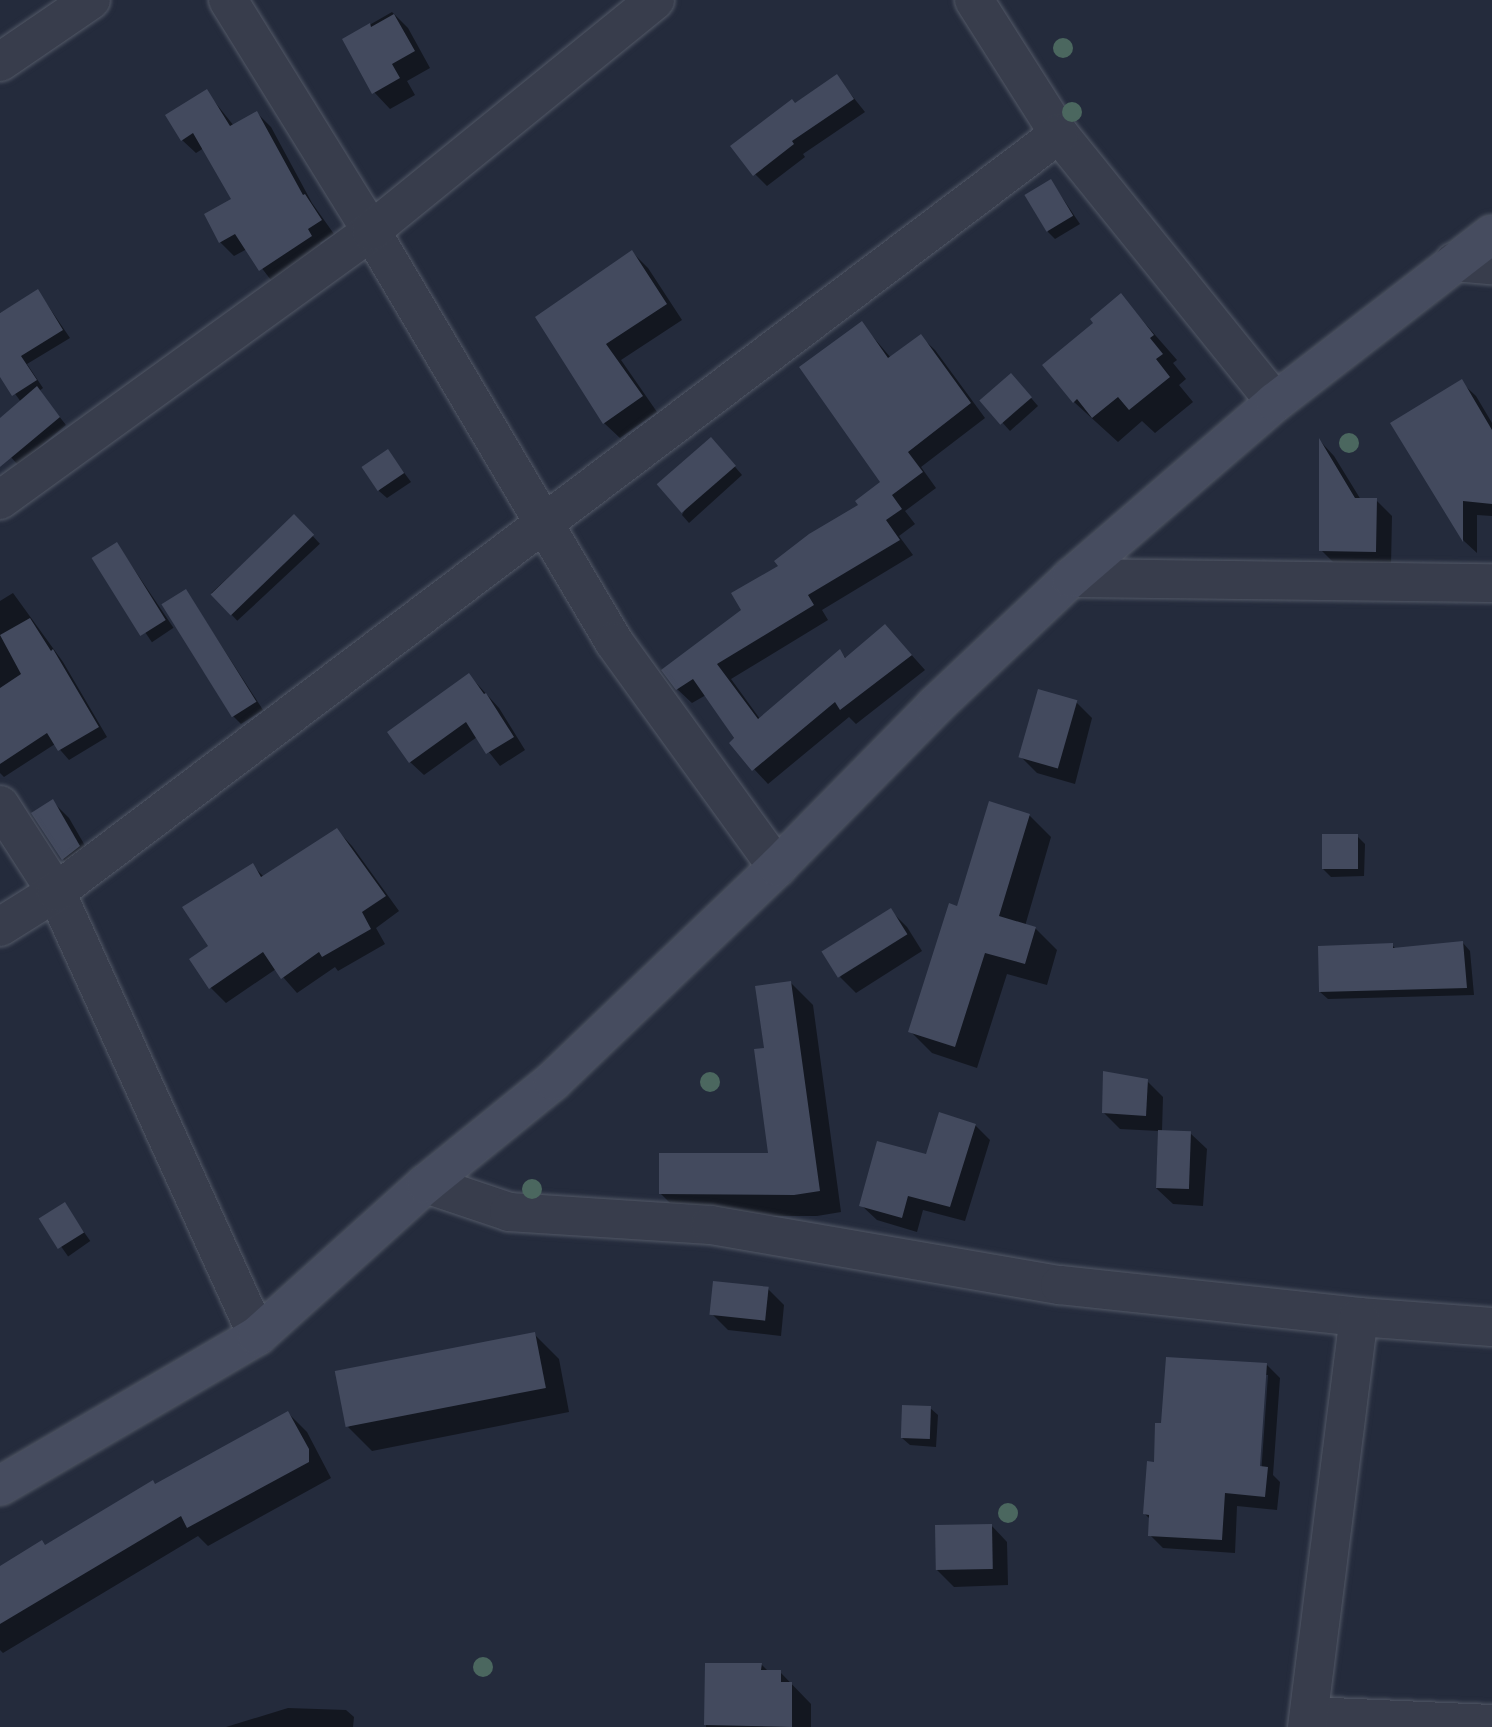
<!DOCTYPE html>
<style>
body{margin:0}
#map{position:relative;width:1492px;height:1727px;overflow:hidden;background:#242b3c;font-family:Mulish,sans-serif}
div>[style]{position:absolute}
[style*='--x']{left:calc(var(--x)*1px);top:calc(var(--y)*1px);width:calc(var(--w)*1px);rotate:calc(var(--a)*1deg)}
.shadow>*{inset:0;background:#0007;transform-origin:0 0}
.building>*{inset:0;background:#434a5e;transform-origin:0 0}
.roads{filter:drop-shadow(0 0 2px #535967) drop-shadow(0 0 2px #535967)}
.street>*{height:38px;margin:-19px;padding:0 19px;transform-origin:19px;border-radius:19px;background:#383d4c}
.secondary>*{height:38px;margin:-19px;padding:0 19px;transform-origin:19px;border-radius:19px;background:#464c5f}
.trees>*{width:20px;height:20px;margin:-10px;border-radius:50%;background:#4b675f}
span{translate:-50% -50%;white-space:nowrap;text-align:center;line-height:1.15;-webkit-text-stroke:7px #1d2331;paint-order:stroke}
</style>
<div id="map">
<div class="shadow">
<div style="clip-path:polygon(392px 12px,408px 28px,430px 68px,407px 81px,415px 95px,390px 109px,374px 92px,345px 39px)"></div>
<div style="clip-path:polygon(837px 77px,865px 112px,803px 154px,805px 157px,767px 186px,755px 174px,795px 105px)"></div>
<div style="clip-path:polygon(206px 91px,234px 126px,257px 113px,271px 127px,312px 203px,334px 234px,320px 243px,325px 250px,274px 284px,247px 249px,234px 256px,220px 242px,234px 200px,204px 148px,196px 153px,182px 140px)"></div>
<div style="clip-path:polygon(1051px 181px,1080px 224px,1055px 239px,1048px 232px)"></div>
<div style="clip-path:polygon(632px 252px,648px 268px,682px 320px,621px 360px,657px 412px,620px 438px,604px 423px,537px 318px)"></div>
<div style="clip-path:polygon(38px 291px,70px 338px,27px 364px,43px 388px,39px 391px,66px 425px,18px 465px,0 445px,0 420px,21px 402px,0 373px,0 313px)"></div>
<div style="clip-path:polygon(1121px 296px,1177px 360px,1173px 363px,1186px 379px,1179px 385px,1193px 402px,1155px 433px,1142px 421px,1118px 442px,1074px 402px,1045px 365px,1096px 323px)"></div>
<div style="clip-path:polygon(862px 324px,891px 358px,920px 336px,935px 350px,985px 418px,921px 467px,936px 488px,905px 511px,915px 524px,899px 536px,913px 555px,822px 610px,828px 620px,731px 679px,760px 719px,840px 652px,847px 659px,899px 641px,925px 670px,856px 724px,849px 717px,768px 784px,754px 769px,706px 695px,692px 703px,677px 689px,780px 567px,860px 506px,883px 482px)"></div>
<div style="clip-path:polygon(1461px 382px,1476px 396px,1492px 423px,1492px 516px,1477px 515px,1477px 553px,1464px 541px,1392px 424px)"></div>
<div style="clip-path:polygon(1018px 383px,1038px 406px,1010px 431px,983px 401px)"></div>
<div style="clip-path:polygon(1321px 442px,1334px 456px,1361px 500px,1376px 500px,1392px 516px,1391px 566px,1337px 566px,1321px 550px)"></div>
<div style="clip-path:polygon(718px 447px,742px 475px,689px 523px,682px 515px)"></div>
<div style="clip-path:polygon(388px 451px,411px 482px,387px 498px,379px 491px)"></div>
<div style="left:294px;top:516px;width:38px;height:113px;rotate:47deg"></div>
<div style="left:117px;top:544px;width:101px;height:26px;rotate:56deg"></div>
<div style="clip-path:polygon(186px 591px,263px 710px,241px 724px,233px 716px)"></div>
<div style="clip-path:polygon(13px 593px,63px 662px,107px 737px,69px 760px,55px 744px,4px 777px,0 773px,0 601px)"></div>
<div style="clip-path:polygon(469px 675px,499px 708px,525px 750px,500px 766px,477px 737px,424px 775px,410px 762px)"></div>
<div style="clip-path:polygon(1076px 702px,1092px 718px,1075px 784px,1037px 773px,1021px 757px)"></div>
<div style="clip-path:polygon(53px 802px,69px 818px,95px 863px,79px 875px,63px 859px,33px 813px)"></div>
<div style="clip-path:polygon(1029px 815px,1051px 837px,1025px 926px,1035px 928px,1057px 950px,1047px 985px,1007px 974px,977px 1068px,932px 1053px,910px 1031px,959px 908px)"></div>
<div style="clip-path:polygon(337px 830px,352px 846px,399px 911px,376px 928px,385px 944px,338px 971px,335px 967px,297px 993px,276px 969px,226px 1003px,211px 988px,192px 959px,211px 947px,252px 865px,264px 877px)"></div>
<div style="clip-path:polygon(1357px 836px,1365px 844px,1364px 876px,1331px 877px,1323px 869px)"></div>
<div style="clip-path:polygon(891px 911px,907px 927px,922px 951px,856px 993px,840px 977px)"></div>
<div style="clip-path:polygon(1463px 943px,1470px 951px,1474px 995px,1328px 999px,1320px 992px,1392px 945px,1396px 949px)"></div>
<div style="clip-path:polygon(791px 983px,813px 1005px,841px 1212px,817px 1216px,683px 1216px,661px 1194px,770px 1155px,766px 1050px)"></div>
<div style="clip-path:polygon(1147px 1081px,1163px 1097px,1162px 1131px,1190px 1133px,1207px 1149px,1203px 1206px,1173px 1204px,1156px 1188px,1159px 1131px,1120px 1129px,1104px 1113px)"></div>
<div style="clip-path:polygon(975px 1125px,990px 1140px,965px 1221px,923px 1210px,917px 1232px,877px 1220px,861px 1205px)"></div>
<div style="left:65px;top:1205px;width:44px;height:27px;rotate:55deg"></div>
<div style="clip-path:polygon(768px 1289px,784px 1305px,781px 1336px,728px 1330px,712px 1314px)"></div>
<div style="clip-path:polygon(534px 1334px,559px 1359px,569px 1412px,372px 1451px,348px 1427px)"></div>
<div style="clip-path:polygon(evenodd,1267px 1365px,1280px 1378px,1273px 1475px,1280px 1482px,1277px 1510px,1237px 1506px,1235px 1553px,1163px 1548px,1150px 1535px,1151px 1520px,1145px 1514px,1162px 1425px,1267px 1365px,1265px 1375px,1268px 1375px,1261px 1475px,1258px 1475px,1265px 1375px)"></div>
<div style="clip-path:polygon(930px 1408px,938px 1415px,936px 1447px,910px 1445px,902px 1438px)"></div>
<div style="clip-path:polygon(288px 1413px,307px 1432px,331px 1478px,208px 1546px,198px 1536px,3px 1653px,0 1650px,0 1568px,46px 1546px)"></div>
<div style="clip-path:polygon(991px 1525px,1007px 1542px,1008px 1585px,954px 1587px,937px 1570px)"></div>
<div style="clip-path:polygon(706px 1664px,761px 1664px,769px 1672px,780px 1672px,811px 1704px,811px 1727px,706px 1727px)"></div>
<div style="clip-path:polygon(288px 1708px,346px 1710px,354px 1717px,353px 1727px,226px 1727px)"></div>
</div>
<div class="building">
<div style="clip-path:polygon(394px 14px,415px 51px,392px 64px,400px 78px,372px 94px,342px 39px,370px 23px,371px 27px)"></div>
<div style="clip-path:polygon(837px 74px,854px 99px,792px 141px,794px 144px,753px 176px,730px 146px,792px 99px,795px 103px)"></div>
<div style="clip-path:polygon(207px 89px,230px 126px,257px 111px,303px 195px,305px 194px,322px 220px,308px 229px,312px 236px,259px 271px,235px 234px,219px 243px,204px 214px,231px 199px,193px 133px,181px 141px,165px 115px)"></div>
<div style="left:1051px;top:179px;width:43px;height:31px;rotate:59deg"></div>
<div style="clip-path:polygon(632px 250px,667px 304px,606px 344px,643px 396px,603px 424px,535px 317px)"></div>
<div style="clip-path:polygon(38px 289px,63px 330px,21px 356px,37px 380px,12px 396px,0 377px,0 313px)"></div>
<div style="clip-path:polygon(1121px 293px,1154px 335px,1150px 338px,1163px 354px,1156px 359px,1170px 377px,1129px 410px,1118px 397px,1092px 418px,1077px 399px,1073px 403px,1042px 365px,1093px 323px,1090px 319px)"></div>
<div style="clip-path:polygon(862px 321px,888px 358px,921px 334px,971px 403px,908px 452px,923px 472px,892px 495px,902px 509px,886px 520px,900px 540px,808px 595px,814px 605px,717px 664px,758px 719px,840px 649px,845px 658px,885px 624px,912px 655px,840px 710px,835px 702px,752px 771px,729px 743px,734px 738px,693px 679px,676px 690px,661px 670px,741px 610px,731px 593px,778px 566px,774px 561px,809px 534px,858px 505px,855px 501px,880px 482px,799px 367px)"></div>
<div style="left:1011px;top:373px;width:32px;height:42px;rotate:49deg"></div>
<div style="clip-path:polygon(1462px 379px,1492px 430px,1492px 504px,1463px 501px,1463px 542px,1390px 423px)"></div>
<div style="clip-path:polygon(37px 386px,60px 417px,0 467px,0 418px)"></div>
<div style="left:711px;top:437px;width:38px;height:72px;rotate:49deg"></div>
<div style="clip-path:polygon(1319px 438px,1355px 498px,1377px 498px,1376px 552px,1319px 551px)"></div>
<div style="left:388px;top:449px;width:29px;height:32px;rotate:56deg"></div>
<div style="left:294px;top:514px;width:29px;height:116px;rotate:46deg"></div>
<div style="left:117px;top:542px;width:92px;height:30px;rotate:58deg"></div>
<div style="left:186px;top:589px;width:133px;height:29px;rotate:58deg"></div>
<div style="clip-path:polygon(30px 618px,51px 651px,53px 649px,99px 727px,58px 751px,47px 733px,0 764px,0 688px,21px 674px,0 635px)"></div>
<div style="clip-path:polygon(469px 673px,484px 694px,486px 693px,514px 737px,486px 754px,466px 722px,409px 763px,387px 732px)"></div>
<div style="left:1038px;top:689px;width:41px;height:71px;rotate:16deg"></div>
<div style="clip-path:polygon(53px 799px,80px 846px,62px 860px,31px 813px)"></div>
<div style="clip-path:polygon(989px 801px,1030px 814px,999px 916px,1036px 927px,1025px 964px,985px 953px,955px 1047px,908px 1032px,949px 903px,957px 906px)"></div>
<div style="clip-path:polygon(337px 828px,386px 896px,362px 912px,371px 929px,322px 957px,319px 952px,281px 979px,263px 952px,209px 989px,189px 959px,208px 946px,182px 907px,253px 863px,261px 877px)"></div>
<div style="left:1322px;top:834px;width:36px;height:35px"></div>
<div style="left:891px;top:908px;width:31px;height:82px;rotate:58deg"></div>
<div style="clip-path:polygon(1463px 941px,1467px 988px,1319px 992px,1318px 946px,1393px 943px,1393px 948px)"></div>
<div style="clip-path:polygon(791px 981px,820px 1191px,794px 1195px,659px 1194px,659px 1153px,768px 1153px,754px 1049px,764px 1048px,755px 986px)"></div>
<div style="clip-path:polygon(1103px 1071px,1148px 1079px,1146px 1116px,1102px 1113px)"></div>
<div style="clip-path:polygon(939px 1112px,976px 1124px,950px 1207px,908px 1196px,902px 1218px,859px 1206px,877px 1141px,926px 1154px)"></div>
<div style="left:1158px;top:1130px;width:33px;height:58px;rotate:2deg"></div>
<div style="left:65px;top:1202px;width:36px;height:31px;rotate:58deg"></div>
<div style="left:713px;top:1281px;width:56px;height:34px;rotate:6deg"></div>
<div style="left:535px;top:1332px;width:57px;height:204px;rotate:79deg"></div>
<div style="clip-path:polygon(1166px 1357px,1267px 1363px,1260px 1466px,1268px 1467px,1265px 1497px,1225px 1493px,1222px 1540px,1148px 1536px,1149px 1515px,1143px 1514px,1147px 1461px,1154px 1462px,1155px 1423px,1161px 1423px)"></div>
<div style="left:902px;top:1405px;width:29px;height:33px;rotate:2deg"></div>
<div style="clip-path:polygon(288px 1411px,309px 1449px,309px 1462px,187px 1528px,181px 1516px,0 1624px,0 1566px,42px 1540px,45px 1545px,153px 1480px,155px 1484px)"></div>
<div style="left:992px;top:1524px;width:45px;height:57px;rotate:89deg"></div>
<div style="clip-path:polygon(705px 1663px,762px 1663px,761px 1670px,781px 1670px,781px 1682px,792px 1682px,792px 1727px,704px 1725px)"></div>
</div>
<div class="roads">
<div class="street">
<div style="--x:228;--y:0;--w:272;--a:58.2"></div>
<div style="--x:371;--y:231;--w:477;--a:59.4"></div>
<div style="--x:614;--y:642;--w:278;--a:54.1"></div>
<div style="--x:974;--y:0;--w:159;--a:57.6"></div>
<div style="--x:1059;--y:134;--w:344;--a:51.1"></div>
<div style="--x:0;--y:62;--w:110;--a:-34.3"></div>
<div style="--x:1454;--y:262;--w:38;--a:5"></div>
<div style="--x:0;--y:500;--w:458;--a:-35.9"></div>
<div style="--x:371;--y:231;--w:366;--a:-39.1"></div>
<div style="--x:1071;--y:578;--w:421;--a:0.7"></div>
<div style="--x:0;--y:805;--w:103;--a:57.2"></div>
<div style="--x:56;--y:892;--w:487;--a:65.6"></div>
<div style="--x:0;--y:927;--w:66;--a:-32"></div>
<div style="--x:56;--y:892;--w:1257;--a:-37.08"></div>
<div style="--x:426;--y:1184;--w:88;--a:18.6"></div>
<div style="--x:509;--y:1212;--w:202;--a:3.7"></div>
<div style="--x:711;--y:1225;--w:354;--a:9.8"></div>
<div style="--x:1060;--y:1285;--w:301;--a:6.1"></div>
<div style="--x:1359;--y:1317;--w:133;--a:4.3"></div>
<div style="--x:1309;--y:1716;--w:183;--a:2.5"></div>
<div style="--x:1307;--y:1727;--w:413;--a:-82.8"></div>
</div>
<div class="secondary">
<div style="--x:0;--y:1486;--w:298;--a:-30.3"></div>
<div style="--x:257;--y:1336;--w:227;--a:-42"></div>
<div style="--x:426;--y:1184;--w:164;--a:-39"></div>
<div style="--x:553;--y:1081;--w:310;--a:-43.7"></div>
<div style="--x:777;--y:867;--w:226;--a:-45.5"></div>
<div style="--x:935;--y:706;--w:187;--a:-43.3"></div>
<div style="--x:1071;--y:578;--w:269;--a:-40.8"></div>
<div style="--x:1275;--y:402;--w:274;--a:-37.7"></div>
</div>
</div>
<div class="trees">
<div style="left:1063px;top:48px"></div>
<div style="left:1072px;top:112px"></div>
<div style="left:1349px;top:443px"></div>
<div style="left:710px;top:1082px"></div>
<div style="left:532px;top:1189px"></div>
<div style="left:1008px;top:1513px"></div>
<div style="left:483px;top:1667px"></div>
</div>
</div>
